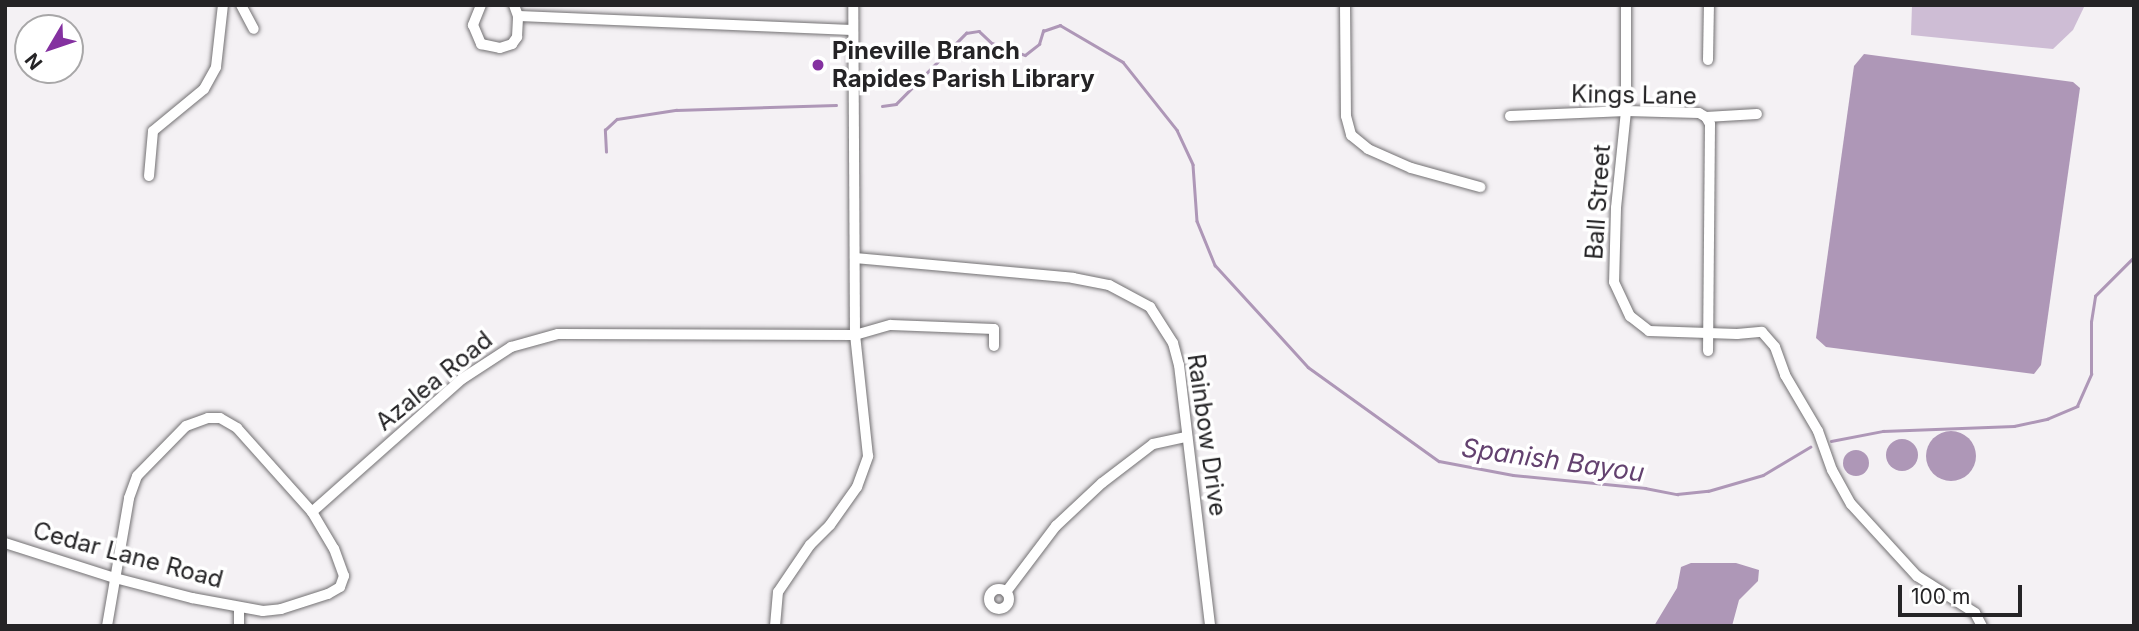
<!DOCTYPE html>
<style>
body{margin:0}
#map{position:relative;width:2139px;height:631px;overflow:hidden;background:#f4f1f4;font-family:Inter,sans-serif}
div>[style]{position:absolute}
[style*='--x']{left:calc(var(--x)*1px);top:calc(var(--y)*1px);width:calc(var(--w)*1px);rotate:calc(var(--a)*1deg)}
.green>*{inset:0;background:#cebdd5}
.water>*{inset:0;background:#ae97b7}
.round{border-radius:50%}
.stream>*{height:2.5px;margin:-1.25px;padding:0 1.25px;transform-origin:1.25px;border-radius:1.25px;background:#ae97b7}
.roads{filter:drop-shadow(0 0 2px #737173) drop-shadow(0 0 2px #737173)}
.minor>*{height:10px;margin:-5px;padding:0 5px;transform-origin:5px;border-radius:5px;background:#fff}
.minor>.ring{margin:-5px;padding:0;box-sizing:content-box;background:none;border:10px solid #fff;border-radius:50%}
.dots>*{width:19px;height:19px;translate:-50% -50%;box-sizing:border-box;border:4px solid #fff;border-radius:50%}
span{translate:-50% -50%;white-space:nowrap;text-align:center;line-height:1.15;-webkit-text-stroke:7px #fff;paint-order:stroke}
.poi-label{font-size:24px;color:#252426;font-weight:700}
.left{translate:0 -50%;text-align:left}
.street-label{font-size:24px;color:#252426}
.water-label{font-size:26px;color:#63416f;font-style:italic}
.frame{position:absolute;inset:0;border:7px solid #252426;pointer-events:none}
.north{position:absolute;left:14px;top:14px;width:70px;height:70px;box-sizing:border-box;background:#fff;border:2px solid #a8a7a8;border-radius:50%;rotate:231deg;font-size:19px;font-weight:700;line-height:28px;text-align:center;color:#252426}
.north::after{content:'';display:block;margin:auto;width:24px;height:32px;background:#8431a0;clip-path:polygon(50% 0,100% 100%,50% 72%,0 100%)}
.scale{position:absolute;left:1898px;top:585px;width:124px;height:32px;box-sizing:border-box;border:4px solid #252426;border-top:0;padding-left:9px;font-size:21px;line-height:24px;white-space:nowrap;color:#252426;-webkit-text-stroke:5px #fff;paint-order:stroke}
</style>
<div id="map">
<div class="green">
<div style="clip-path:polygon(1912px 5px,2085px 5px,2073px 30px,2053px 49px,1911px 35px)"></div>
</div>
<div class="water">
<div style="clip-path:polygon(1864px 54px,2073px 82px,2080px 88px,2041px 365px,2034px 374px,1826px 347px,1816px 338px,1854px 66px)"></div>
<div class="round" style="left:1926px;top:431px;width:50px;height:50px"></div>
<div class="round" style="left:1886px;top:439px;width:32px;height:32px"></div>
<div class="round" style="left:1843px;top:450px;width:26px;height:26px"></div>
<div style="clip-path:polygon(1691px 563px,1736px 563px,1759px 570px,1758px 581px,1739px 600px,1732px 626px,1654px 626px,1677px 588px,1681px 567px)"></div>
</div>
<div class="stream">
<div style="--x:882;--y:106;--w:14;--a:-8"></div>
<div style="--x:896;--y:104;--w:100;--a:-45.4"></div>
<div style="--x:966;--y:33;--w:13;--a:-9"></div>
<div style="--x:979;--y:31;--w:18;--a:43"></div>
<div style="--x:992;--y:43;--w:35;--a:20"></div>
<div style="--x:1025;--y:55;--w:18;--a:-38"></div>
<div style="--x:1039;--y:44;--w:14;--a:-73"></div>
<div style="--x:1043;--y:31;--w:18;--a:-19"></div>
<div style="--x:1060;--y:25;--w:73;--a:30.4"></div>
<div style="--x:1123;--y:62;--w:87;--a:51.5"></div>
<div style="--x:1177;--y:130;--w:38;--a:65"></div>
<div style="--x:1193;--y:165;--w:56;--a:85.9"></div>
<div style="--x:1197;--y:221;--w:48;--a:67.8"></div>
<div style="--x:1215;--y:265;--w:138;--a:47.6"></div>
<div style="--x:1308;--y:367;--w:161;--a:35.7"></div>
<div style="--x:1439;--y:461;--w:75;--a:10.7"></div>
<div style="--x:1513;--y:475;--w:133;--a:5.6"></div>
<div style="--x:1645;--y:488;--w:33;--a:11"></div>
<div style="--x:1677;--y:494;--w:31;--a:-6"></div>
<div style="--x:1708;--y:491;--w:57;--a:-16.2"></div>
<div style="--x:1763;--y:475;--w:55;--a:-30.8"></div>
<div style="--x:606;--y:152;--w:22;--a:-93"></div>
<div style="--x:605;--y:130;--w:16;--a:-43"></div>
<div style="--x:617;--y:119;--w:60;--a:-8.7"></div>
<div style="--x:676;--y:110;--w:160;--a:-1.8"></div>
<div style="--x:1831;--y:441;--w:53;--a:-10.9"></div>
<div style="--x:1883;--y:431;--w:131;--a:-2.2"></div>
<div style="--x:2014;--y:426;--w:34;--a:-12"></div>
<div style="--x:2047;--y:419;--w:33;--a:-23"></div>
<div style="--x:2077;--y:406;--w:35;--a:-66"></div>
<div style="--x:2091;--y:374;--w:52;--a:-90"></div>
<div style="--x:2091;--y:322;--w:26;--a:-81"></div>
<div style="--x:2095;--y:296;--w:55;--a:-45"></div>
</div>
<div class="roads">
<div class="minor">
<div style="--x:241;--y:5;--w:27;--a:62"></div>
<div style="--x:481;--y:5;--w:22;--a:112"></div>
<div style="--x:473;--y:25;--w:21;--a:67"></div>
<div style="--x:481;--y:44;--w:19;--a:12"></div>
<div style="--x:500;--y:48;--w:13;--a:-18"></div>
<div style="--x:512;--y:44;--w:9;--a:-54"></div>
<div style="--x:517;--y:37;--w:21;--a:-87"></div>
<div style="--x:518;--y:16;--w:12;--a:-110"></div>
<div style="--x:1345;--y:5;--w:111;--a:89.5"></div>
<div style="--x:1346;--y:116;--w:20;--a:75"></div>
<div style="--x:1351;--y:135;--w:22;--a:39"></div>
<div style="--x:1368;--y:149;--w:47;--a:23.8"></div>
<div style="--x:1411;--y:168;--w:72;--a:15.4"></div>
<div style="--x:1626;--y:5;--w:106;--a:90"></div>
<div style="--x:1626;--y:111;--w:98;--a:95.9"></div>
<div style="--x:1616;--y:208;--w:74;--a:91.5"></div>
<div style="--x:1614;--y:282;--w:38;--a:65"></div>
<div style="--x:1630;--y:316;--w:24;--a:38"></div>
<div style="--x:1649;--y:331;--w:88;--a:2"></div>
<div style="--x:1737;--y:334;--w:25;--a:-5"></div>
<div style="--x:1762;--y:332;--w:20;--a:49"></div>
<div style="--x:1775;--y:347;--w:30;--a:70"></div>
<div style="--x:1785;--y:375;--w:65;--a:59.5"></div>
<div style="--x:1818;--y:431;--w:41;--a:70.3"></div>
<div style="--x:1832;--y:470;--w:39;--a:61"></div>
<div style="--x:1851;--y:504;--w:98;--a:47.5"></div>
<div style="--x:1917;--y:576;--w:69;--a:32.5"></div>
<div style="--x:1975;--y:613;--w:15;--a:62"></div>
<div style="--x:518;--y:16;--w:335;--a:2.4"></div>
<div style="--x:1708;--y:60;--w:55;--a:-89"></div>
<div style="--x:1510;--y:116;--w:116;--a:-2.5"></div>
<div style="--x:1626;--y:111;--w:73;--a:1.6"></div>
<div style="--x:1699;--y:113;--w:8;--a:30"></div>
<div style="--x:1706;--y:117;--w:51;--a:-3.4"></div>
<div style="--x:1706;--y:117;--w:8;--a:60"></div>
<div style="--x:1710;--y:124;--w:227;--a:90.5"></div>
<div style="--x:149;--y:176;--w:45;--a:-84.9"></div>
<div style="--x:153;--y:131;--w:66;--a:-39.5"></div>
<div style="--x:204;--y:89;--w:25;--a:-61"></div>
<div style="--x:216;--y:67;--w:62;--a:-83.6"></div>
<div style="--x:855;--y:258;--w:219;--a:5.2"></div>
<div style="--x:1073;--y:278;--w:37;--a:11"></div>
<div style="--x:1109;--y:285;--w:47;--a:28.2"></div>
<div style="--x:1150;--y:307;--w:43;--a:57.4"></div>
<div style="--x:1173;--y:343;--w:23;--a:75"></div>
<div style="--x:1179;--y:365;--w:263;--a:83.2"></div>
<div style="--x:5;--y:543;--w:115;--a:17.7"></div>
<div style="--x:115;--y:578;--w:80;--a:14.6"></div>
<div style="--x:192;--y:598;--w:72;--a:10.4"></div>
<div style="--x:263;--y:611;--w:18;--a:-6"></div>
<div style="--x:281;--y:609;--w:49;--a:-17.7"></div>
<div style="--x:328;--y:594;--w:14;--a:-30"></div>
<div style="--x:340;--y:587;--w:12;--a:-70"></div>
<div style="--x:344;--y:576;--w:29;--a:-110"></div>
<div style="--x:334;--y:549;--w:43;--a:-120.7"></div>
<div style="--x:312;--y:512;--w:200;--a:-41.6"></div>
<div style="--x:462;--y:379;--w:59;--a:-33.1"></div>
<div style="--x:511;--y:347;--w:49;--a:-15.5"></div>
<div style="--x:558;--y:334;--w:297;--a:0.2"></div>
<div style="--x:855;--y:335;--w:37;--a:-16"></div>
<div style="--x:891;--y:325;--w:103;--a:2.2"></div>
<div style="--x:994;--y:329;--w:17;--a:90"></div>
<div class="ring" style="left:989px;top:589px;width:10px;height:10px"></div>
<div style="--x:1006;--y:592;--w:83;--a:-52.9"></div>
<div style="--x:1056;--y:526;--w:63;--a:-43.1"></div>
<div style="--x:1102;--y:483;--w:64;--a:-37.4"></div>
<div style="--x:1153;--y:444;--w:35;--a:-12"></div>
<div style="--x:107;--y:626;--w:130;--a:-80.2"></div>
<div style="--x:129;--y:498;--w:23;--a:-70"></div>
<div style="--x:137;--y:476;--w:70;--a:-45.6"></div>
<div style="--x:186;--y:426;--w:23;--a:-20"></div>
<div style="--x:208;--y:418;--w:12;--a:0"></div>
<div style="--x:220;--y:418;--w:20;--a:30"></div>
<div style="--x:237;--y:428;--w:113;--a:48.2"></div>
<div style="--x:239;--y:626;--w:19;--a:-90"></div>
<div style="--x:775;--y:626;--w:34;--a:-85"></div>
<div style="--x:778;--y:592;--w:57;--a:-55.8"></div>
<div style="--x:810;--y:545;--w:28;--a:-45"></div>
<div style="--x:830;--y:525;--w:47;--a:-54.6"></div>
<div style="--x:857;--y:487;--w:33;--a:-70"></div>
<div style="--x:868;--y:456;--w:122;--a:-96.1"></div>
<div style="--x:855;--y:335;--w:330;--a:-90.3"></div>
</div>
</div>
<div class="dots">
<div style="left:818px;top:65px;background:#8431a0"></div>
</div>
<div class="poi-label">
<span class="left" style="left:832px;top:65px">Pineville Branch<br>Rapides Parish Library</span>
</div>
<div class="street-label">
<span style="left:1634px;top:95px;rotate:1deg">Kings Lane</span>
<span style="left:1598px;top:202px;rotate:-86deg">Ball Street</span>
<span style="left:434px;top:381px;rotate:-39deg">Azalea Road</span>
<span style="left:1207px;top:435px;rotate:82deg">Rainbow Drive</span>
<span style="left:128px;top:555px;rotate:15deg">Cedar Lane Road</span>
</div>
<div class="water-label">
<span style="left:1553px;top:460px;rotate:8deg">Spanish Bayou</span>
</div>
<div class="frame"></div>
<div class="north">N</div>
<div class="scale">100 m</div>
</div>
